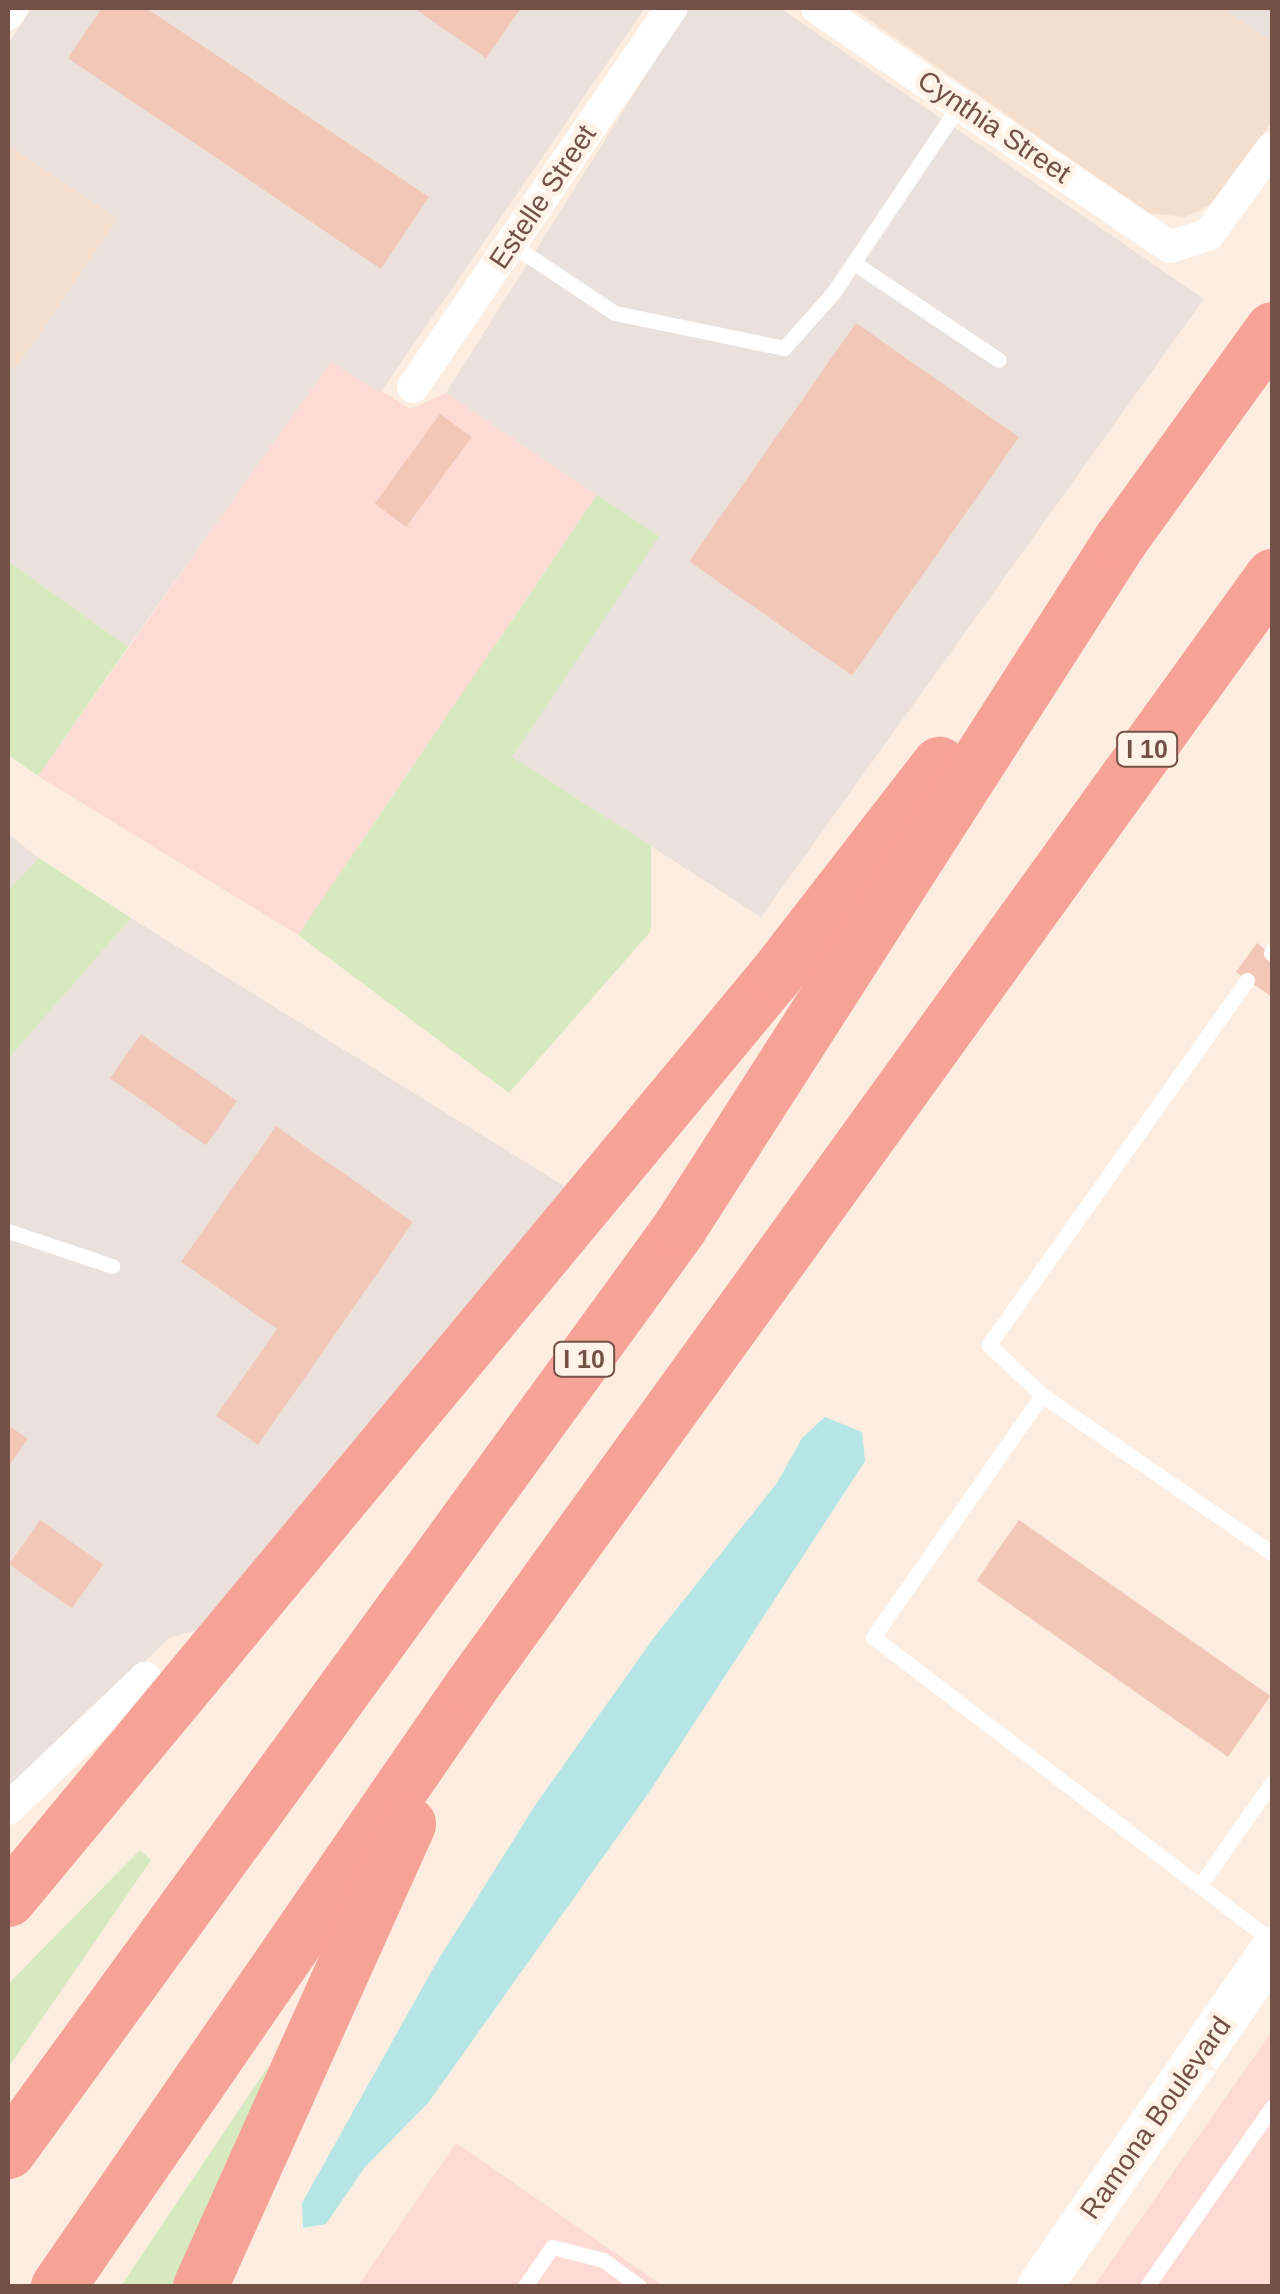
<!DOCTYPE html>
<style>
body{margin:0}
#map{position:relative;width:1280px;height:2294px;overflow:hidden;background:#fcede0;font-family:Helvetica,sans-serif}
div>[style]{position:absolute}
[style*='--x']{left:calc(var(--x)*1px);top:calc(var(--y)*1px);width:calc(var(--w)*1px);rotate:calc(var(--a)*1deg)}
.residential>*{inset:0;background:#f4dece}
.commercial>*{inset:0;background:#fddad3}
.industrial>*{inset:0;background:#eae1dc}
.green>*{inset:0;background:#d6e9bf}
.water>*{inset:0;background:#b5e5e5}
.building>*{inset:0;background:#f2c7b7;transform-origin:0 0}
.lane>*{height:15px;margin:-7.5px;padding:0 7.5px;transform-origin:7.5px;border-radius:7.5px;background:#fff}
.street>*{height:32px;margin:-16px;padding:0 16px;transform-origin:16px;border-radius:16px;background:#fff}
.secondary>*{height:45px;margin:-22.5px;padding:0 22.5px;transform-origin:22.5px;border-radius:22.5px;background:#fff}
.highway>*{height:55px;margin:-27.5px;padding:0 27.5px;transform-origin:27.5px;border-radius:27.5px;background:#f7a296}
span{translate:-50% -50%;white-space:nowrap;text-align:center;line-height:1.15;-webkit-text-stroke:10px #fff2e6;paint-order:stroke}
.shield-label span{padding:2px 8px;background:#fff2e6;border:2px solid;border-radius:8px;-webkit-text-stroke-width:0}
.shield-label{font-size:25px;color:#735147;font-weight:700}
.street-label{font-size:28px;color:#735147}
.frame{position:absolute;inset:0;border:10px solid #735147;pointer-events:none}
</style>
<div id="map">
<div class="residential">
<div style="clip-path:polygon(852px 8px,1221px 8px,1272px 42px,1272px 121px,1217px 202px,1185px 217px,1149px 213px)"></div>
<div style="clip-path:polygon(8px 145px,118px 219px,15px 370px,8px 365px)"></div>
</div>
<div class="commercial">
<div style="clip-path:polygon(331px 361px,411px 409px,446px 393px,597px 495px,298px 935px,38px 776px)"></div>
<div style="clip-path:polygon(1272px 2031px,1272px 2286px,1094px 2286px)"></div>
<div style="clip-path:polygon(456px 2143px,663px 2286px,358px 2286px)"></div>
</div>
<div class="industrial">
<div style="clip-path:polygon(32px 8px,645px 8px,380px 393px,331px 362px,128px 647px,8px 561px,8px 365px,15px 369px,118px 219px,8px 145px,8px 44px)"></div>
<div style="clip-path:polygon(688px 8px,780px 8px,1204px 299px,761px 917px,512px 757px,658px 536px,446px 393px)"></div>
<div style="clip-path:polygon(1221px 8px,1272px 8px,1272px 42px)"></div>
<div style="clip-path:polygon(8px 834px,39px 858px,8px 890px)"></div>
<div style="clip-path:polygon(131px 918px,572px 1191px,272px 1609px,169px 1638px,8px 1794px,8px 1059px)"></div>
</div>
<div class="green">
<div style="clip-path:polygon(597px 495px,659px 536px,512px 757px,651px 846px,651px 931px,509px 1093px,298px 935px)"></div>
<div style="clip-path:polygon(8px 561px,128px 647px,38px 776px,8px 755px)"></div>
<div style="clip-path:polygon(39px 858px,131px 918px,8px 1059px,8px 890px)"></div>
<div style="clip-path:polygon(140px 1850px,151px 1860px,8px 2068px,8px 1984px)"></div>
<div style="clip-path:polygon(269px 2065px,189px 2286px,121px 2286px)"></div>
</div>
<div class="water">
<div style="clip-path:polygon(825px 1417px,862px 1432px,865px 1461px,650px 1791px,428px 2103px,365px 2167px,326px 2224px,303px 2228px,302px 2203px,435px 1965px,536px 1804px,655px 1636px,777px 1483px,802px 1438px)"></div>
</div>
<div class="building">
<div style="clip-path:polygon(102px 8px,146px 8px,429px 197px,381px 269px,68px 58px)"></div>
<div style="clip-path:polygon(414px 8px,521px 8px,486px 58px)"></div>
<div style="left:856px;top:323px;width:199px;height:291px;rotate:35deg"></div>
<div style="left:440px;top:414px;width:39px;height:111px;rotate:36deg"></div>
<div style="clip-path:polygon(1257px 943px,1272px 955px,1272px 997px,1236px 972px)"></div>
<div style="left:141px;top:1034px;width:117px;height:54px;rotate:35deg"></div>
<div style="clip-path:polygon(276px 1126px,413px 1222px,258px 1445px,216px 1416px,277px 1329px,181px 1262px)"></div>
<div style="clip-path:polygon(8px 1425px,28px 1439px,8px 1467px)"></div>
<div style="left:40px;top:1520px;width:77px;height:54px;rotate:35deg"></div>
<div style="left:1019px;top:1520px;width:307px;height:74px;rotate:35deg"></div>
</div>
<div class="lane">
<div style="--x:511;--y:244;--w:125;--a:33.6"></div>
<div style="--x:615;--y:313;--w:173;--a:11.7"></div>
<div style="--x:784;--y:348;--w:74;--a:-48.3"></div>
<div style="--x:833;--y:293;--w:228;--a:-56.1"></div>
<div style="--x:854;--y:263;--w:174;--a:33.8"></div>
<div style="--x:1271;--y:953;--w:3;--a:-72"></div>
<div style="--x:1247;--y:980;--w:447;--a:125.3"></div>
<div style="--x:989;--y:1345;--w:73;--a:43.3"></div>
<div style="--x:1042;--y:1395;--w:295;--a:124.9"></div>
<div style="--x:873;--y:1637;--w:502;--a:37.3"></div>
<div style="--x:8;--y:1231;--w:110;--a:18.6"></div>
<div style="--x:1042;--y:1395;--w:279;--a:34.5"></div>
<div style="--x:1200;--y:1885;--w:126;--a:-55"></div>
<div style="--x:525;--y:2286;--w:47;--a:-55.3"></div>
<div style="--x:552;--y:2247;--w:53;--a:14.3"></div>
<div style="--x:603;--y:2260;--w:44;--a:35.8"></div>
<div style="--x:1147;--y:2286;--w:218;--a:-55.1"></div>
</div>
<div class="street">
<div style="--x:817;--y:8;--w:426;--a:34.1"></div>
<div style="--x:1170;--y:247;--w:40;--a:-18"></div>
<div style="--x:1208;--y:235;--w:108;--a:-53.7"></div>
<div style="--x:8;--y:14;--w:7;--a:-56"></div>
<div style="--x:413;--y:387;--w:459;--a:-55.7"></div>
<div style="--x:8;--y:1809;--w:190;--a:-43.7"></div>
</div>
<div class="secondary">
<div style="--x:1039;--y:2286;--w:410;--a:-55.3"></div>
</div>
<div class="highway">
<div style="--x:8;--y:1899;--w:1202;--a:-50.3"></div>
<div style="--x:776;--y:974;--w:266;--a:-52.2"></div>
<div style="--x:8;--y:2151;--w:1141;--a:-53.98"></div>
<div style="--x:679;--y:1228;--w:817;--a:-57.34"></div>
<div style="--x:1120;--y:540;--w:260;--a:-54.2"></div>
<div style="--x:58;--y:2286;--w:728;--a:-55.46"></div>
<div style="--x:471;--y:1686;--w:1369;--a:-54.18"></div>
<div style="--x:200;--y:2286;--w:507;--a:-65.76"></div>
</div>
<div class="shield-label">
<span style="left:1147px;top:749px">I 10</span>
<span style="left:584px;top:1359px">I 10</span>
</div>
<div class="street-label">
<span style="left:994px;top:127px;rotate:34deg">Cynthia Street</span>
<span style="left:543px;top:197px;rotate:-56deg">Estelle Street</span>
<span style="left:1156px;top:2118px;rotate:-55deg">Ramona Boulevard</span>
</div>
<div class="frame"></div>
</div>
